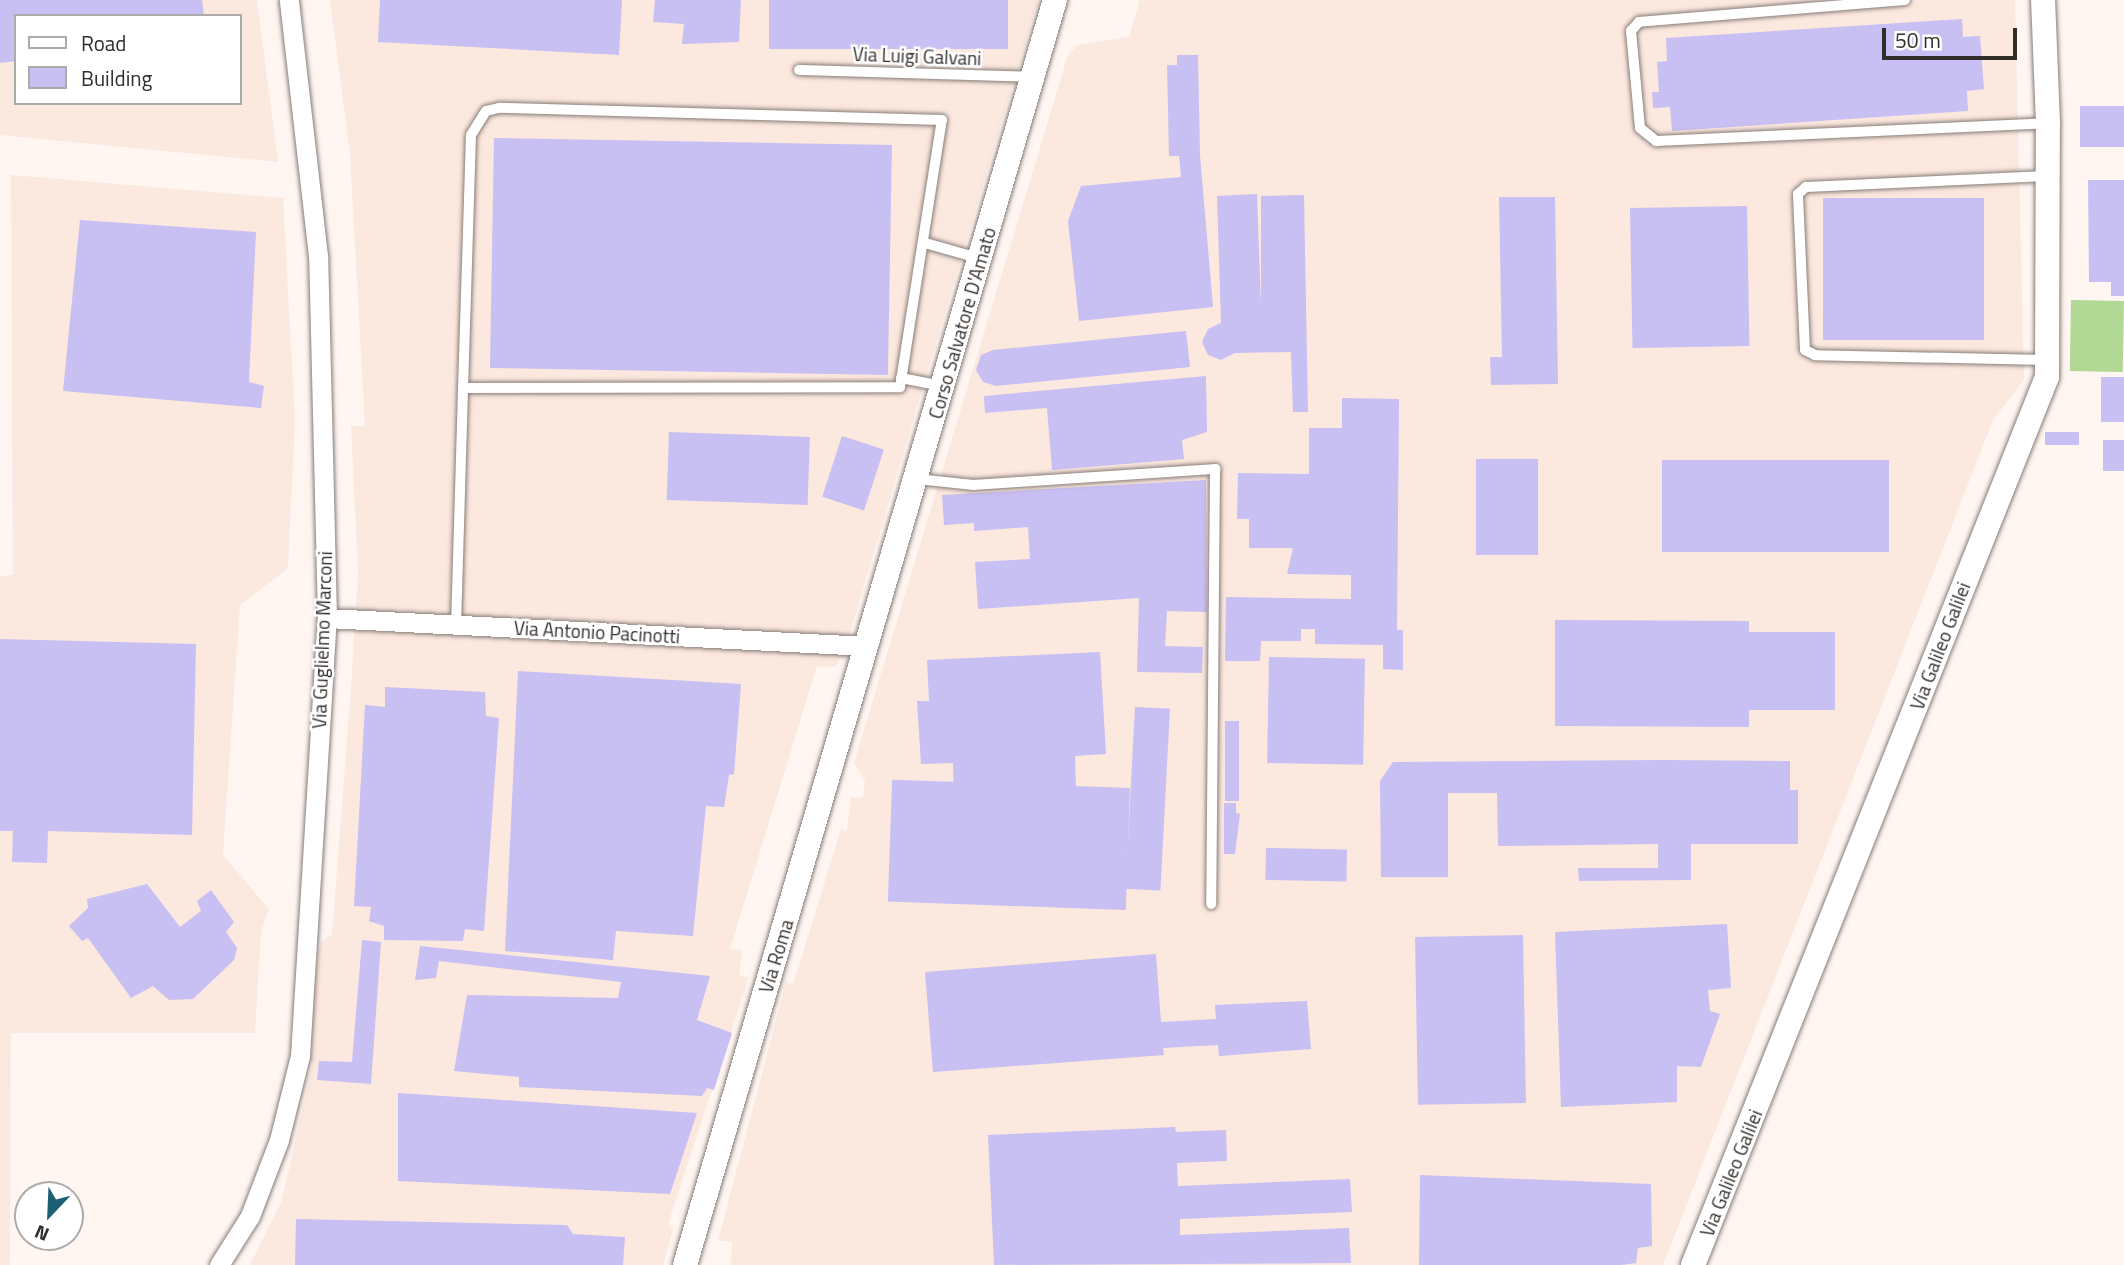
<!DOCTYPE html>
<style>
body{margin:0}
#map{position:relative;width:2124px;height:1265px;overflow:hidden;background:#fff6f1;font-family:"Titillium Web",sans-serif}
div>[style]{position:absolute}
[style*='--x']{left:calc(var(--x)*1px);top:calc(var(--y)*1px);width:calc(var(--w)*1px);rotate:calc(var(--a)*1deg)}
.built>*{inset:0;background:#fbe8de}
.green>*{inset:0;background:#b2d895;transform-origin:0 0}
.building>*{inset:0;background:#c8bff3;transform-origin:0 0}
.roads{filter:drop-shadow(0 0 2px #877d78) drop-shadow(0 0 2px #877d78)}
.service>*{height:10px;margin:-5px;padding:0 5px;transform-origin:5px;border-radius:5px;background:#fff}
.minor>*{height:19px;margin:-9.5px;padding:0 9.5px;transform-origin:9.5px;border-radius:9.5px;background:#fff}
.tertiary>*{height:24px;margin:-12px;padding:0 12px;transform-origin:12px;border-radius:12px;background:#fff}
span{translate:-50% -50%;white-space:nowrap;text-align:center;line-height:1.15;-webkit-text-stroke:5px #fff;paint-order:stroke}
.street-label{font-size:19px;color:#312d2b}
.legend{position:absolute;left:14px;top:14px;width:228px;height:91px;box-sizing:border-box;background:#fff;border:2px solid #adabaa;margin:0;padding:9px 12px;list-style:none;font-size:21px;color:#312d2b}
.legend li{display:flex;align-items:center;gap:14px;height:35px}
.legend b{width:35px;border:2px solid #adabaa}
.north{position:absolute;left:14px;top:1181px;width:70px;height:70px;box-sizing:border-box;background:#fff;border:2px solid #adabaa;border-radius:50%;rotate:203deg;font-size:19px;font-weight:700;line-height:28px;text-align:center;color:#312d2b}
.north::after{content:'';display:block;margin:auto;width:24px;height:32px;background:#1c5f73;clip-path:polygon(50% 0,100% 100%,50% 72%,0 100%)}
.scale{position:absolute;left:1882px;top:28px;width:135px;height:32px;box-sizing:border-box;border:4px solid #312d2b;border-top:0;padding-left:9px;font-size:21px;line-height:24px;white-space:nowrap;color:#312d2b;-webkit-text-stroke:5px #fff;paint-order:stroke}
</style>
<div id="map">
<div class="built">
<div style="clip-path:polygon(evenodd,0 0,257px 0,278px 162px,0 135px,0 0,16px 16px,240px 16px,240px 103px,16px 103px,16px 16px)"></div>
<div style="clip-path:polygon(330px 0,1038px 0,851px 629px,836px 667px,817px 666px,730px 949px,742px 950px,739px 976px,749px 977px,668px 1224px,673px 1229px,663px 1265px,250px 1265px,282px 1200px,313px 1062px,303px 1060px,320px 942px,332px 935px,351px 688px,358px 571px,351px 426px,365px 426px,350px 154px)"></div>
<div style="clip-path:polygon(1140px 0,2015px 0,2024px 380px,1993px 420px,1663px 1265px,731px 1265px,732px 1241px,718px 1241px,786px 982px,793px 985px,841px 829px,847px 831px,851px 797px,863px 798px,865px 781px,854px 763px,1068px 55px,1078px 45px,1129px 37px)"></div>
<div style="clip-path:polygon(11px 175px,283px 198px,295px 420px,288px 568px,240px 605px,223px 855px,269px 909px,261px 932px,255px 1033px,11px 1033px,10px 1265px,0 1265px,0 576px,13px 575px)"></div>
</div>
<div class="green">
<div style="left:2071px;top:300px;width:53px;height:71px;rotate:1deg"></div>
</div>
<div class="building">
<div style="clip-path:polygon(0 0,202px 0,204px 16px,16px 16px,16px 61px,0 63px)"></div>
<div style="clip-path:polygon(380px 0,622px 0,619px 55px,378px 42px)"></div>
<div style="clip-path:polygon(655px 0,741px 0,739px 42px,682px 44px,684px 24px,653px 22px)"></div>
<div style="left:769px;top:0;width:239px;height:49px"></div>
<div style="clip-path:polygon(1962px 19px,1963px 37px,1980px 36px,1984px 89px,1967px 91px,1968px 111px,1672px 131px,1670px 107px,1653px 108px,1652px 92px,1659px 92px,1657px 62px,1667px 61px,1666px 38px)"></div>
<div style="clip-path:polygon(1177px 55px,1198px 55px,1200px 155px,1213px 307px,1079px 321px,1068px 221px,1081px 186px,1181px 177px,1179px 156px,1169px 156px,1167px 65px,1177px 65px)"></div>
<div style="left:2080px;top:106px;width:44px;height:41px"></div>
<div style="left:494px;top:138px;width:398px;height:230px;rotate:1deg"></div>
<div style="clip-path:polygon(2088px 180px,2124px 180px,2124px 296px,2111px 296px,2111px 282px,2089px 282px)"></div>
<div style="clip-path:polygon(1257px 194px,1261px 306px,1261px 196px,1304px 195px,1308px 412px,1293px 412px,1291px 352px,1235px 353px,1221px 360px,1208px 355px,1202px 342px,1208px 329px,1221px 323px,1217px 196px)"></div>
<div style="clip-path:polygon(1499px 197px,1555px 197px,1558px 384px,1491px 385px,1490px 357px,1502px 357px)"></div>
<div style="left:1823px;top:198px;width:161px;height:142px"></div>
<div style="left:1747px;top:206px;width:140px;height:117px;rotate:89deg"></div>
<div style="clip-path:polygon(80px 220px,256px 232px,249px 382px,264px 386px,261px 408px,63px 391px)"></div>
<div style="clip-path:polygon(1186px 331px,1190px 367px,996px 386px,983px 382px,976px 370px,981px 355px,993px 350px)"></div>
<div style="clip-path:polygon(1206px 376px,1207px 432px,1182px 440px,1184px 459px,1052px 470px,1047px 408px,985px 413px,984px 396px)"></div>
<div style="left:2101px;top:377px;width:23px;height:45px"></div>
<div style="clip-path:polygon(1342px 398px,1399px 399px,1397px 630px,1403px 630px,1403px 670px,1383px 669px,1383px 645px,1315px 644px,1315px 629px,1301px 629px,1301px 641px,1261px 641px,1260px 661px,1225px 661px,1226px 597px,1351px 599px,1351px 575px,1287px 574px,1293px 548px,1249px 548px,1249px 519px,1237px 519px,1238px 473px,1309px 474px,1309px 428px,1342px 428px)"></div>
<div style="left:669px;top:432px;width:141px;height:68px;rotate:2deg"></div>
<div style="left:2045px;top:432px;width:34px;height:13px"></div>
<div style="left:842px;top:436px;width:44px;height:64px;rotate:18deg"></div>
<div style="left:2103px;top:440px;width:21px;height:31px"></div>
<div style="left:1476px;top:459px;width:62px;height:96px"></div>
<div style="left:1662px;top:460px;width:227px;height:92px"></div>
<div style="clip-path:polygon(1206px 480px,1207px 612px,1167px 611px,1165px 646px,1203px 647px,1202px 673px,1137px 672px,1139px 598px,978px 609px,975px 562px,1030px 559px,1028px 527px,974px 531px,974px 523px,944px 525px,942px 495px)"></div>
<div style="clip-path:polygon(1555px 620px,1749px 621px,1749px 632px,1835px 632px,1835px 710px,1749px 710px,1749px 727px,1555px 726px)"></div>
<div style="clip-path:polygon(0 639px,196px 644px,192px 835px,48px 831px,47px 863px,12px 862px,13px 831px,0 831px)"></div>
<div style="clip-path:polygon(1100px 652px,1106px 754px,1075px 756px,1076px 790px,954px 796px,953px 763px,921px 764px,917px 701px,929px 701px,927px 660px)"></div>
<div style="left:1269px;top:657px;width:96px;height:106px;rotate:1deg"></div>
<div style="clip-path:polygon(518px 671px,741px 684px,734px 774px,729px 775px,724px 807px,706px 806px,693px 936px,616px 931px,613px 960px,505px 951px)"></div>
<div style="clip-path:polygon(385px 687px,485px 692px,486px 716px,499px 718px,484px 931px,465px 929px,463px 941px,384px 940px,384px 926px,369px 921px,371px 907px,354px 906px,365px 705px,385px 707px)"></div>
<div style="left:1135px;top:707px;width:35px;height:182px;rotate:3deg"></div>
<div style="left:1225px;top:721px;width:14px;height:80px"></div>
<div style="clip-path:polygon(1663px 760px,1790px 761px,1790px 790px,1798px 790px,1798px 844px,1691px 844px,1691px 880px,1579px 881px,1578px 868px,1658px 868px,1658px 844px,1498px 846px,1497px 793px,1448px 793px,1448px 877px,1381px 877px,1380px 781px,1393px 762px)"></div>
<div style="left:1130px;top:788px;width:122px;height:238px;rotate:92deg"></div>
<div style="clip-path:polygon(1224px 803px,1236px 803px,1236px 813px,1240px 814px,1235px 854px,1224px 854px)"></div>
<div style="left:1266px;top:848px;width:81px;height:32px;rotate:1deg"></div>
<div style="clip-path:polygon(147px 884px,180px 927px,201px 911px,197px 901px,211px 890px,234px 922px,226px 932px,237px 948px,234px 960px,193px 999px,169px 1000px,153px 986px,131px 998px,88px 938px,82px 941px,69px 926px,88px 908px,87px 899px)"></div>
<div style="clip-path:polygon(1727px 924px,1731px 988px,1708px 990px,1710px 1011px,1720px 1014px,1701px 1067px,1677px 1066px,1677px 1102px,1561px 1107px,1555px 932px)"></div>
<div style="left:1523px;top:935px;width:168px;height:108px;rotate:89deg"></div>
<div style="clip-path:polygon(362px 940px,381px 942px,371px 1084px,317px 1080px,319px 1061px,352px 1062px)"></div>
<div style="clip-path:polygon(420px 946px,710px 976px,697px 1020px,732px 1033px,714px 1090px,707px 1088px,702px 1096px,519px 1087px,519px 1077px,454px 1071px,467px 995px,618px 998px,621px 982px,439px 961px,436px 978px,415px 980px)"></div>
<div style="clip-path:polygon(1156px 954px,1161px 1022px,1216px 1019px,1215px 1005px,1307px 1001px,1311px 1049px,1219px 1056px,1218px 1045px,1163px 1048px,1164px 1055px,933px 1072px,925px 972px)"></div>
<div style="clip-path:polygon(398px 1093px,697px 1113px,670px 1194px,398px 1181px)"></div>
<div style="clip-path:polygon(1175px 1127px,1176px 1132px,1226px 1130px,1227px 1161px,1177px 1163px,1178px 1186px,1350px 1179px,1352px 1212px,1180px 1219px,1180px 1235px,1349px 1228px,1351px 1263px,994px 1265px,988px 1135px)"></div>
<div style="clip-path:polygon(1420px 1175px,1651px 1184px,1652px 1246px,1638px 1248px,1636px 1263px,1621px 1265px,1419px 1265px)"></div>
<div style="clip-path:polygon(296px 1219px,567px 1225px,573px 1234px,625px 1237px,623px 1265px,295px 1265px)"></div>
</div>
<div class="roads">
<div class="service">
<div style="--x:1905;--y:0;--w:267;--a:175.3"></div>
<div style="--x:1639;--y:22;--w:12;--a:132"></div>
<div style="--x:1631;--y:31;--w:97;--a:84.7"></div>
<div style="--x:1640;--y:128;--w:21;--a:39"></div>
<div style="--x:1656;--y:141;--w:392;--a:-2.6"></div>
<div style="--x:799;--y:70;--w:234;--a:1.7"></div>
<div style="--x:925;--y:243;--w:55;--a:15.8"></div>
<div style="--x:2046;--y:360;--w:231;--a:-178.8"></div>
<div style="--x:1815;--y:355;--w:11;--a:-153"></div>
<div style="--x:1805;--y:350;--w:156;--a:-92.6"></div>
<div style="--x:1798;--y:194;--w:11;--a:-41"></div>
<div style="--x:1806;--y:187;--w:241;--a:-2.6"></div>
<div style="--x:901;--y:378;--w:42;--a:11"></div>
<div style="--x:917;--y:479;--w:57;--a:6"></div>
<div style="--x:974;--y:485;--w:242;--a:-3.8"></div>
<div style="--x:1215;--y:469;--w:435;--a:90.5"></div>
<div style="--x:456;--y:626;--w:238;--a:-88.3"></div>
<div style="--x:463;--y:388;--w:437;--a:-0.1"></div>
<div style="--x:900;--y:387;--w:270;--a:-81.1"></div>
<div style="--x:942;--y:120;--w:443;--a:-178.4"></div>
<div style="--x:499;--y:108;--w:13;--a:167"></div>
<div style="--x:486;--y:111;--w:28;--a:122"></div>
<div style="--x:471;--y:135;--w:253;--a:91.8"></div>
</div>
<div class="minor">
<div style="--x:327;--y:618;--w:541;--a:2.97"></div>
<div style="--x:219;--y:1265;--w:58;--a:-57.7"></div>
<div style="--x:250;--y:1216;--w:81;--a:-69.1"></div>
<div style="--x:279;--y:1140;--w:87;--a:-76"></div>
<div style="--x:300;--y:1056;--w:439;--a:-86.5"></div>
<div style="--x:327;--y:618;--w:362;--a:-91.4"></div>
<div style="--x:318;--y:256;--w:258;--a:-96.5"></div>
</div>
<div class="tertiary">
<div style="--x:685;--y:1265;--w:1318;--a:-73.7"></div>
<div style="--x:1693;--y:1265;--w:956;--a:-68.27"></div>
<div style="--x:2047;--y:377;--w:254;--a:-89.8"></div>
<div style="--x:2048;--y:123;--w:123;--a:-92.3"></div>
</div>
</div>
<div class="street-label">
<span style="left:917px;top:56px;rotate:2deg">Via Luigi Galvani</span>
<span style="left:962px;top:323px;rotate:-74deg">Corso Salvatore D'Amato</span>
<span style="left:597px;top:632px;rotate:3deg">Via Antonio Pacinotti</span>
<span style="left:322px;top:640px;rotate:-88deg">Via Guglielmo Marconi</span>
<span style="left:1940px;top:646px;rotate:-69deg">Via Galileo Galilei</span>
<span style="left:776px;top:956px;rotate:-73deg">Via Roma</span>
<span style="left:1731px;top:1173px;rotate:-68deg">Via Galileo Galilei</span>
</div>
<ul class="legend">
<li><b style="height:9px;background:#fff"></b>Road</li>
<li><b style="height:19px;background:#c8bff3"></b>Building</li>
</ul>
<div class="north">N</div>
<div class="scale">50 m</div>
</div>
